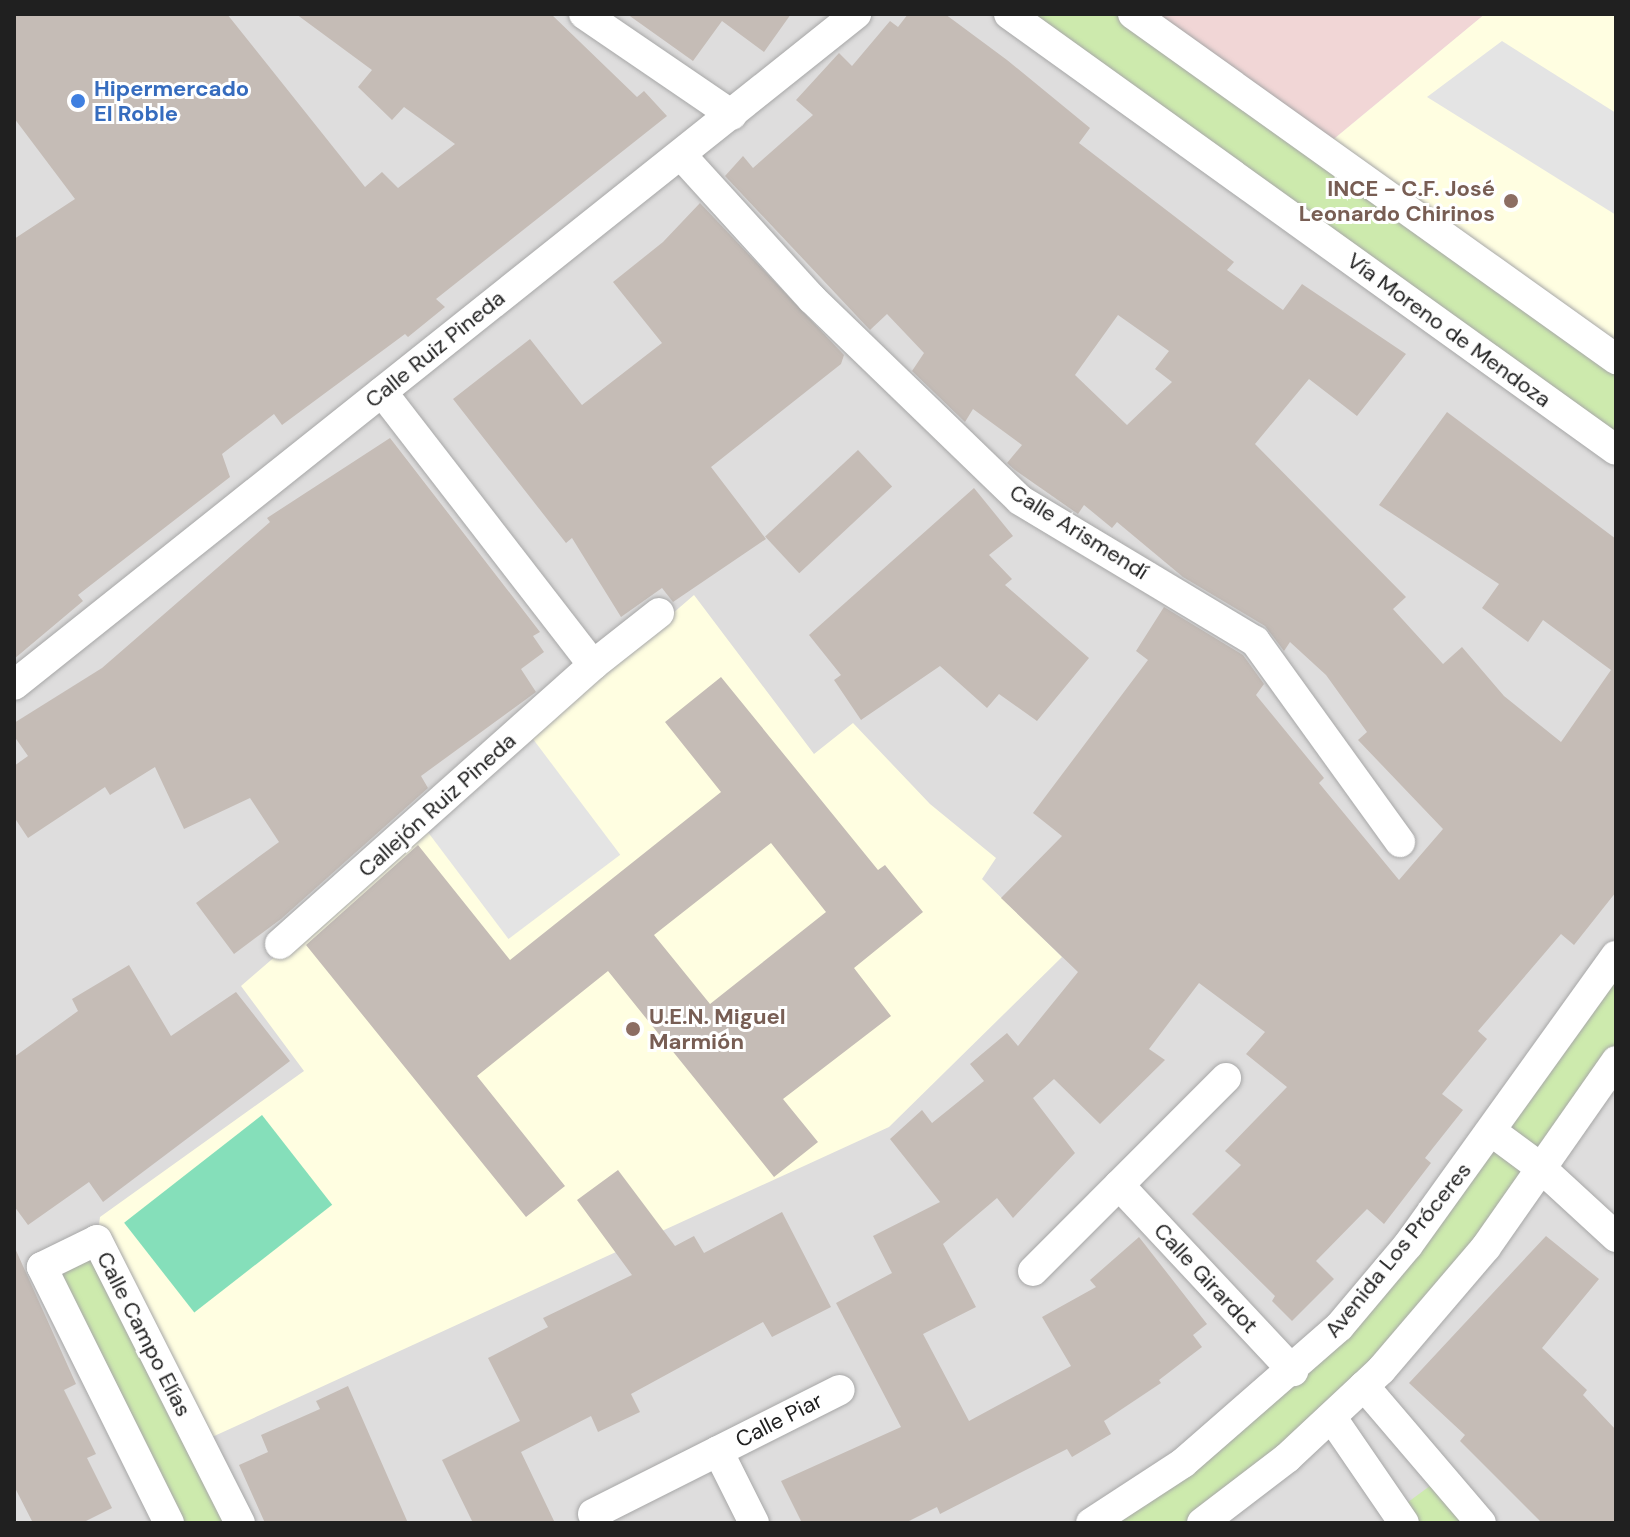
<!DOCTYPE html>
<meta charset="utf-8">
<style>
body{margin:0}
#map{position:relative;width:1630px;height:1537px;overflow:hidden;background:#f1ede6;font-family:"DM Sans",sans-serif}
div>[style]{position:absolute}
[style*='--x']{left:calc(var(--x)*1px);top:calc(var(--y)*1px);width:calc(var(--w)*1px);rotate:calc(var(--a)*1deg)}
.residential>*{inset:0;background:#dedddd}
.commercial>*{inset:0;background:#f1d6d6}
.education>*{inset:0;background:#fffee1}
.grass>*{inset:0;background:#cdeaad;transform-origin:0 0}
.pitch>*{inset:0;background:#85dfba;transform-origin:0 0}
.parking>*{inset:0;background:#e4e4e4;transform-origin:0 0}
.building>*{inset:0;background:#c5bcb6;transform-origin:0 0}
.roads{filter:drop-shadow(0 0 2px #a7a7a7) drop-shadow(0 0 2px #a7a7a7)}
.minor>*{height:30px;margin:-15px;padding:0 15px;transform-origin:15px;border-radius:15px;background:#fff}
.dots>*{width:22px;height:22px;translate:-50% -50%;box-sizing:border-box;border:4px solid #fff;border-radius:50%}
span{translate:-50% -50%;white-space:nowrap;text-align:center;line-height:1.15;-webkit-text-stroke:6px #fff;paint-order:stroke}
.shop-label{font-size:22px;color:#366cbe;font-weight:700}
.left{translate:0 -50%;text-align:left}
.education-label{font-size:22px;color:#785e54;font-weight:700}
.right{translate:-100% -50%;text-align:right}
.street-label{font-size:22px;color:#202020}
.frame{position:absolute;inset:0;border:16px solid #202020;pointer-events:none}
</style>
<div id="map">
<div class="residential">
<div style="clip-path:polygon(14px 14px,1009px 14px,1616px 450px,1616px 1523px,14px 1523px)"></div>
</div>
<div class="commercial">
<div style="clip-path:polygon(1133px 14px,1485px 14px,1324px 147px)"></div>
</div>
<div class="education">
<div style="clip-path:polygon(1485px 14px,1616px 14px,1616px 353px,1328px 144px)"></div>
<div style="clip-path:polygon(694px 595px,814px 754px,853px 723px,930px 804px,996px 858px,982px 879px,1062px 957px,889px 1127px,199px 1443px,97px 1240px,100px 1217px,304px 1071px,241px 986px)"></div>
</div>
<div class="grass">
<div style="clip-path:polygon(1010px 14px,1133px 14px,1616px 359px,1616px 450px)"></div>
<div style="clip-path:polygon(1616px 956px,1616px 1061px,1425px 1320px,1202px 1523px,1091px 1523px,1293px 1371px)"></div>
<div style="left:97px;top:1240px;width:317px;height:61px;rotate:63deg"></div>
<div style="clip-path:polygon(1442px 1477px,1481px 1523px,1404px 1523px,1396px 1511px)"></div>
</div>
<div class="pitch">
<div style="left:262px;top:1115px;width:114px;height:175px;rotate:52deg"></div>
</div>
<div class="parking">
<div style="clip-path:polygon(1502px 41px,1616px 113px,1616px 215px,1427px 97px)"></div>
<div style="left:530px;top:735px;width:150px;height:140px;rotate:53deg"></div>
</div>
<div class="building">
<div style="clip-path:polygon(14px 14px,227px 14px,365px 187px,382px 172px,398px 188px,455px 144px,404px 107px,392px 120px,358px 87px,372px 70px,296px 14px,551px 14px,637px 97px,644px 91px,667px 116px,436px 299px,445px 307px,408px 337px,405px 334px,282px 425px,274px 414px,222px 454px,230px 477px,78px 595px,83px 601px,14px 659px,14px 239px,75px 199px,14px 118px)"></div>
<div style="clip-path:polygon(627px 14px,791px 14px,764px 52px,722px 21px,693px 61px)"></div>
<div style="clip-path:polygon(evenodd,908px 14px,945px 14px,1007px 60px,1090px 128px,1079px 143px,1234px 262px,1227px 270px,1283px 310px,1302px 284px,1406px 354px,1357px 416px,1309px 379px,1255px 444px,1406px 597px,1393px 609px,1443px 664px,1462px 647px,1504px 696px,1561px 742px,1611px 670px,1543px 620px,1528px 642px,1482px 608px,1499px 584px,1379px 505px,1447px 412px,1616px 539px,1616px 892px,1574px 945px,1561px 934px,1478px 1031px,1487px 1039px,1442px 1094px,1463px 1110px,1425px 1158px,1431px 1163px,1384px 1224px,1367px 1209px,1316px 1261px,1334px 1279px,1292px 1321px,1272px 1301px,1275px 1296px,1192px 1214px,1241px 1165px,1225px 1151px,1287px 1087px,1246px 1054px,1265px 1032px,1199px 983px,1149px 1049px,1165px 1060px,1100px 1124px,1054px 1079px,1033px 1098px,1075px 1153px,1013px 1218px,997px 1198px,943px 1244px,976px 1307px,923px 1334px,969px 1421px,1071px 1366px,1042px 1317px,1096px 1287px,1090px 1280px,1139px 1237px,1207px 1324px,1193px 1335px,1202px 1347px,1159px 1380px,1161px 1383px,1104px 1421px,1111px 1434px,1072px 1457px,1067px 1449px,940px 1514px,937px 1507px,905px 1523px,802px 1523px,781px 1481px,901px 1427px,836px 1303px,892px 1273px,873px 1236px,940px 1202px,890px 1139px,922px 1110px,932px 1123px,984px 1081px,970px 1064px,1007px 1033px,1018px 1046px,1078px 972px,1001px 898px,1062px 836px,1033px 813px,1148px 660px,1136px 651px,1164px 607px,1243px 655px,1264px 684px,1256px 695px,1324px 778px,1319px 783px,1399px 880px,1443px 829px,1358px 740px,1367px 732px,1326px 675px,1290px 642px,1284px 651px,1265px 626px,1183px 577px,1117px 522px,1112px 528px,1084px 505px,1078px 514px,1015px 470px,1007px 463px,1022px 445px,973px 409px,965px 422px,912px 371px,924px 353px,887px 314px,870px 330px,725px 176px,743px 156px,753px 168px,813px 115px,796px 100px,839px 53px,852px 66px,890px 21px,898px 27px,908px 14px,1118px 315px,1169px 351px,1155px 369px,1172px 382px,1127px 425px,1075px 375px,1118px 315px)"></div>
<div style="clip-path:polygon(700px 203px,844px 355px,841px 364px,711px 467px,766px 539px,673px 602px,662px 588px,621px 617px,572px 538px,566px 543px,453px 399px,530px 339px,582px 405px,662px 343px,613px 282px,663px 242px)"></div>
<div style="clip-path:polygon(390px 438px,540px 632px,533px 636px,544px 652px,521px 669px,536px 692px,421px 776px,428px 788px,281px 919px,234px 954px,196px 903px,279px 842px,250px 798px,184px 829px,155px 767px,110px 795px,105px 787px,28px 838px,14px 817px,14px 766px,28px 756px,14px 736px,14px 723px,102px 668px,270px 522px,267px 518px)"></div>
<div style="left:858px;top:450px;width:50px;height:127px;rotate:47deg"></div>
<div style="clip-path:polygon(974px 488px,1013px 536px,989px 555px,1012px 579px,1005px 585px,1089px 658px,1037px 721px,999px 694px,987px 708px,940px 666px,861px 720px,834px 680px,841px 675px,809px 635px)"></div>
<div style="clip-path:polygon(evenodd,721px 677px,878px 870px,885px 865px,923px 912px,854px 968px,891px 1016px,783px 1099px,818px 1142px,774px 1177px,608px 971px,477px 1076px,565px 1186px,526px 1217px,306px 945px,418px 845px,510px 960px,721px 792px,665px 722px,721px 677px,771px 843px,826px 912px,710px 1004px,654px 935px,771px 843px)"></div>
<div style="clip-path:polygon(129px 965px,171px 1036px,236px 992px,290px 1061px,103px 1202px,89px 1182px,28px 1225px,14px 1206px,14px 1057px,78px 1011px,72px 999px)"></div>
<div style="clip-path:polygon(618px 1170px,675px 1246px,694px 1236px,704px 1253px,782px 1212px,831px 1307px,772px 1337px,763px 1322px,631px 1394px,640px 1412px,598px 1432px,591px 1416px,521px 1452px,555px 1523px,473px 1523px,442px 1460px,520px 1421px,488px 1358px,548px 1327px,543px 1318px,632px 1275px,577px 1200px)"></div>
<div style="clip-path:polygon(1546px 1236px,1599px 1279px,1542px 1348px,1587px 1390px,1583px 1395px,1616px 1430px,1616px 1523px,1542px 1523px,1460px 1441px,1465px 1435px,1409px 1383px)"></div>
<div style="clip-path:polygon(14px 1246px,76px 1384px,64px 1390px,96px 1454px,87px 1458px,112px 1508px,82px 1523px,33px 1523px,14px 1486px)"></div>
<div style="clip-path:polygon(348px 1386px,408px 1523px,265px 1523px,239px 1465px,268px 1452px,261px 1435px,320px 1409px,316px 1401px)"></div>
</div>
<div class="roads">
<div class="minor">
<div style="--x:584;--y:14;--w:179;--a:34.3"></div>
<div style="--x:1009;--y:14;--w:747;--a:35.69"></div>
<div style="--x:1133;--y:14;--w:594;--a:35.54"></div>
<div style="--x:681;--y:155;--w:195;--a:47.7"></div>
<div style="--x:812;--y:299;--w:289;--a:44"></div>
<div style="--x:1020;--y:500;--w:274;--a:31"></div>
<div style="--x:1255;--y:641;--w:248;--a:54.2"></div>
<div style="--x:593;--y:665;--w:84;--a:-38.2"></div>
<div style="--x:14;--y:685;--w:1077;--a:-38.55"></div>
<div style="--x:280;--y:944;--w:419;--a:-41.7"></div>
<div style="--x:593;--y:665;--w:345;--a:-127.7"></div>
<div style="--x:1491;--y:1131;--w:62;--a:36.5"></div>
<div style="--x:1541;--y:1168;--w:102;--a:42.6"></div>
<div style="--x:1119;--y:1185;--w:255;--a:46.9"></div>
<div style="--x:1033;--y:1271;--w:273;--a:-45"></div>
<div style="--x:1364;--y:1386;--w:180;--a:49.5"></div>
<div style="--x:1332;--y:1418;--w:127;--a:55.6"></div>
<div style="--x:718;--y:1451;--w:80;--a:63.4"></div>
<div style="--x:593;--y:1514;--w:276;--a:-26.7"></div>
<div style="--x:169;--y:1523;--w:286;--a:-116.4"></div>
<div style="--x:42;--y:1267;--w:61;--a:-26.1"></div>
<div style="--x:97;--y:1240;--w:317;--a:63.2"></div>
<div style="--x:1091;--y:1523;--w:110;--a:-33.1"></div>
<div style="--x:1183;--y:1463;--w:207;--a:-41.1"></div>
<div style="--x:1339;--y:1327;--w:107;--a:-49.9"></div>
<div style="--x:1408;--y:1245;--w:356;--a:-54.3"></div>
<div style="--x:1202;--y:1523;--w:107;--a:-37.4"></div>
<div style="--x:1287;--y:1458;--w:129;--a:-43.1"></div>
<div style="--x:1381;--y:1370;--w:162;--a:-49.5"></div>
<div style="--x:1486;--y:1247;--w:227;--a:-55"></div>
</div>
</div>
<div class="dots">
<div style="left:78px;top:101px;background:#3f7fe0"></div>
<div style="left:1511px;top:201px;background:#8d6e63"></div>
<div style="left:633px;top:1029px;background:#8d6e63"></div>
</div>
<div class="shop-label">
<span class="left" style="left:94px;top:101px">Hipermercado<br>El Roble</span>
</div>
<div class="education-label">
<span class="right" style="left:1495px;top:201px">INCE - C.F. José<br>Leonardo Chirinos</span>
<span class="left" style="left:649px;top:1029px">U.E.N. Miguel<br>Marmión</span>
</div>
<div class="street-label">
<span style="left:1449px;top:330px;rotate:36deg">Vía Moreno de Mendoza</span>
<span style="left:435px;top:349px;rotate:-39deg">Calle Ruiz Pineda</span>
<span style="left:1079px;top:532px;rotate:32deg">Calle Arismendí</span>
<span style="left:437px;top:805px;rotate:-42deg">Callejón Ruiz Pineda</span>
<span style="left:1398px;top:1250px;rotate:-51deg">Avenida Los Próceres</span>
<span style="left:1206px;top:1278px;rotate:47deg">Calle Girardot</span>
<span style="left:144px;top:1334px;rotate:63deg">Calle Campo Elías</span>
<span style="left:779px;top:1420px;rotate:-27deg">Calle Piar</span>
</div>
<div class="frame"></div>
</div>
